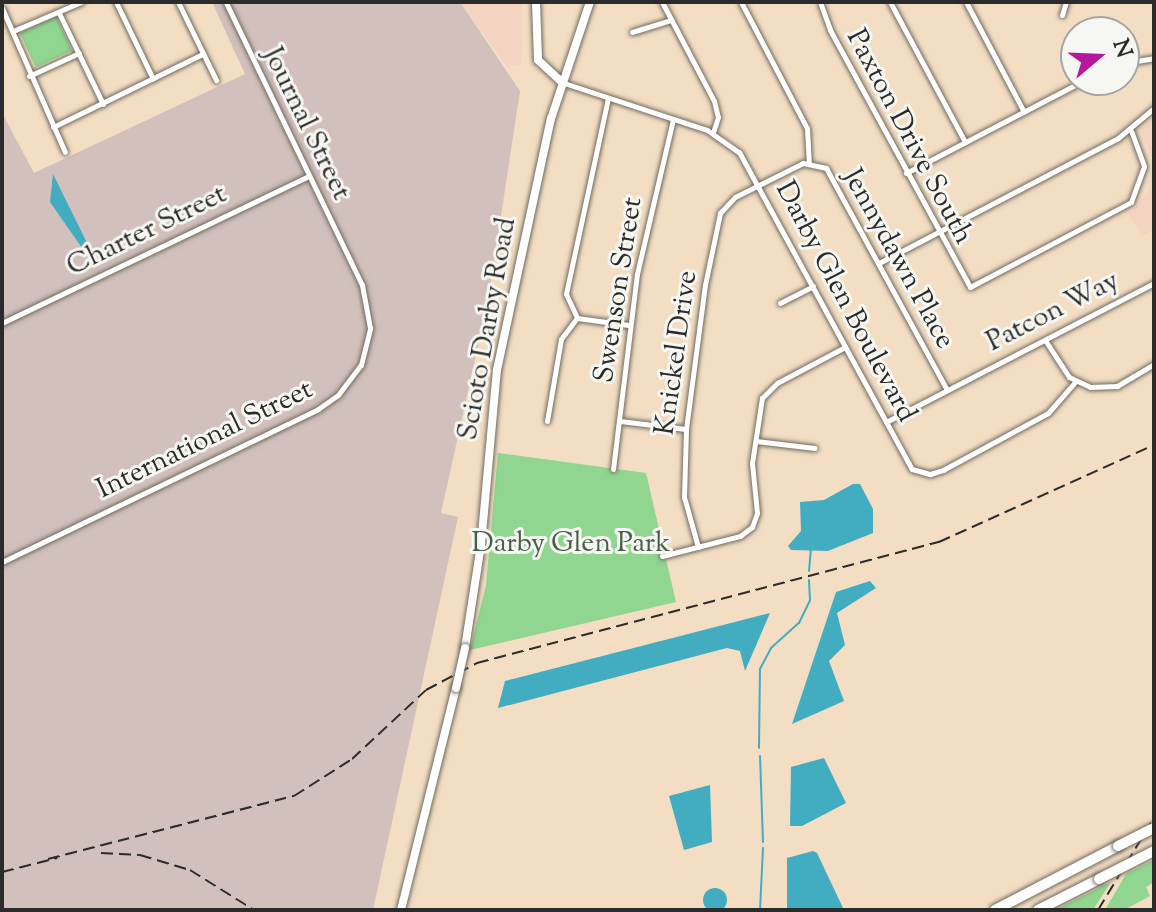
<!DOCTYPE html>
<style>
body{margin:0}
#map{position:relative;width:1156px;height:912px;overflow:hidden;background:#f3dec3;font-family:"Sorts Mill Goudy",serif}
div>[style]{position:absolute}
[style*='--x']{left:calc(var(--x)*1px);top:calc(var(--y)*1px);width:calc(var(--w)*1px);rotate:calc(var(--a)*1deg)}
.built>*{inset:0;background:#f5d3c1}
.industrial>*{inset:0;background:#d1c0bc}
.green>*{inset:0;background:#90d690;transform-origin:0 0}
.water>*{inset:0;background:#42adc1}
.round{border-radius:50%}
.stream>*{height:2px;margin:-1px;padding:0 1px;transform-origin:1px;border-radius:1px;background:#42adc1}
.roads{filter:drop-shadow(0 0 2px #716a60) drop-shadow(0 0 2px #716a60)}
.street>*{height:5px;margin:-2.5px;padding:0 2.5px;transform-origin:2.5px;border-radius:2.5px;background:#fff}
.secondary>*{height:8px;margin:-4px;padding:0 4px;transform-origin:4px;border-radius:4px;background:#fff}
.highway>*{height:10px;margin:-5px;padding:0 5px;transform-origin:5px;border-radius:5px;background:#fff}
.rail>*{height:2px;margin-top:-1px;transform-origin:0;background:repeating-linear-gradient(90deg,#2b2b2b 0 12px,transparent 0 18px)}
.bridges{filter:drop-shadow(0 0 2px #716a60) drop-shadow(0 0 2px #716a60)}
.secondary-bridge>*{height:8px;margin:-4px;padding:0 4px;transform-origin:4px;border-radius:4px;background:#fff}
.highway-bridge>*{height:10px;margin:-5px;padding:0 5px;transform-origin:5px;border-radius:5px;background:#fff}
span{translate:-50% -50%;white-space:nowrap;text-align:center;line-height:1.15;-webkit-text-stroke:6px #f6f6f2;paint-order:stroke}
.street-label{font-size:28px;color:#2b2b2b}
.park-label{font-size:28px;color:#495e49}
.frame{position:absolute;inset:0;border:4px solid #2b2b2b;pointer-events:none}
.north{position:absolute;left:1060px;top:16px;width:80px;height:80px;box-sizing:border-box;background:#f6f6f2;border:2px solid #a5a5a2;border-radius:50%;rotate:71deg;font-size:22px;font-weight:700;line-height:32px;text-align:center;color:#2b2b2b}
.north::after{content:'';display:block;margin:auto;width:28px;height:36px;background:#b5179e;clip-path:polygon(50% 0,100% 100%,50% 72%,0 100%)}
</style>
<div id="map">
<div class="built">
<div style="clip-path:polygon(460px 2px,522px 2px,521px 64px,507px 67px)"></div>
<div style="clip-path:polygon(1154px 116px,1154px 230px,1142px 236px,1129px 215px,1148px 192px,1153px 160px,1141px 130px)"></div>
</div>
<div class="industrial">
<div style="clip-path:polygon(212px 2px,460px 2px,520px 91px,488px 301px,441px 513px,458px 517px,373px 910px,2px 910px,2px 113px,34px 173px,245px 74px)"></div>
</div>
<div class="green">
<div style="left:56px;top:16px;width:38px;height:40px;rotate:65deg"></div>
<div style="clip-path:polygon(498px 453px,646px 473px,676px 602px,470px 650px,486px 585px)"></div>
<div style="clip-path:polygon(1154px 860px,1154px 882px,1146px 887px,1150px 896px,1124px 910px,1105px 910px,1126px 874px)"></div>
<div style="clip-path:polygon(1111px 882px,1093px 910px,1055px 910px)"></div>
</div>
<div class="water">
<div style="clip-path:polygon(53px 174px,88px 245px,82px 248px,50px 202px)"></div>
<div style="clip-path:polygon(853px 484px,860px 484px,873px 509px,873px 533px,828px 551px,791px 550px,788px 546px,801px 531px,800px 502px,824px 500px)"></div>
<div style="clip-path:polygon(870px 581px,876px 588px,837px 613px,845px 645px,829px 661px,844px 701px,792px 724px,836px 592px)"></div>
<div style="clip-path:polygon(770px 613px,745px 671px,740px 651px,727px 648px,498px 708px,505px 681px)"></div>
<div style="clip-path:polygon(824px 758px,846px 803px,802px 826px,790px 826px,791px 767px)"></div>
<div style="clip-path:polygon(710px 785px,712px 842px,684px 850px,669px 796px)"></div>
<div style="clip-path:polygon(813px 851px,817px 853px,844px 910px,787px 910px,787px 858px)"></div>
<div class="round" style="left:703px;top:888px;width:24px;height:24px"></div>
</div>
<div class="stream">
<div style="--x:809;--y:571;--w:21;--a:-85"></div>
<div style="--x:759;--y:748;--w:79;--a:-89.3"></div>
<div style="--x:760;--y:669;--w:24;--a:-62"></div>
<div style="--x:771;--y:648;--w:38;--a:-42"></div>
<div style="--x:799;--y:623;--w:25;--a:-64"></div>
<div style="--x:810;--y:600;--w:20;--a:-93"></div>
<div style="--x:760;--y:756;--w:86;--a:88"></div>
<div style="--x:760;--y:910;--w:62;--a:-87.2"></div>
</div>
<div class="roads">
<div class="street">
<div style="--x:116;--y:2;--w:85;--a:64.3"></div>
<div style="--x:178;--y:2;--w:87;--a:64"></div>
<div style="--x:662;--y:2;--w:112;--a:62.3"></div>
<div style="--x:714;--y:101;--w:16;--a:76"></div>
<div style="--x:718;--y:117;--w:16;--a:108"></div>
<div style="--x:741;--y:2;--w:142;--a:62.4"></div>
<div style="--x:807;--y:128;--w:34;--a:87"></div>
<div style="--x:820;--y:2;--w:30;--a:70"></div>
<div style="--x:830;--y:30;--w:293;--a:61.4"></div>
<div style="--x:970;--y:287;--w:182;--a:-27.8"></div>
<div style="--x:1131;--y:202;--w:38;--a:-70"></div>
<div style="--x:1144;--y:166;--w:37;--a:-110"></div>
<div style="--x:890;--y:2;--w:159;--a:61.8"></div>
<div style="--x:966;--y:2;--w:124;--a:62.2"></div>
<div style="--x:2;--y:8;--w:157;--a:66.4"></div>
<div style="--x:59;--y:13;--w:101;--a:64.2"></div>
<div style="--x:1062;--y:15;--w:14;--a:-73"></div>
<div style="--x:13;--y:31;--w:74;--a:-23.1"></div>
<div style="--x:632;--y:32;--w:41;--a:-17.1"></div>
<div style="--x:1124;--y:63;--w:30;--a:-9"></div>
<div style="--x:29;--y:76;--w:55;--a:-24.7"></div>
<div style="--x:564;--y:83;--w:151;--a:18.2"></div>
<div style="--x:707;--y:130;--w:39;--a:35"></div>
<div style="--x:739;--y:152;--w:361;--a:61.4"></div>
<div style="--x:912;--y:469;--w:19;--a:16"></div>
<div style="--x:930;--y:474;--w:14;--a:-17"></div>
<div style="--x:943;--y:470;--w:119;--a:-28.5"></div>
<div style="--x:1048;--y:413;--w:41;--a:-48.9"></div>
<div style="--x:608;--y:98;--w:200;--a:102.1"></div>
<div style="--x:566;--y:294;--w:26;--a:65"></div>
<div style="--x:577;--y:318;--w:52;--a:7.7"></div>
<div style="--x:53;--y:127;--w:167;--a:-26"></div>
<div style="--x:906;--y:173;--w:202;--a:-27.5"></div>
<div style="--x:879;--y:263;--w:270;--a:-27.6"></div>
<div style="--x:1118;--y:138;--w:47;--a:-39.8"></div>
<div style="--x:780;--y:303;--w:37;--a:-27"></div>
<div style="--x:2;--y:323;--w:340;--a:-25.6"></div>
<div style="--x:1045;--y:340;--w:44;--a:57"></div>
<div style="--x:1069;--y:377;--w:23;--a:25"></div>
<div style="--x:1090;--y:387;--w:27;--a:-2"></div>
<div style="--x:1117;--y:386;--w:43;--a:-30.7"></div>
<div style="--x:547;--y:421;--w:83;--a:-80.3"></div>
<div style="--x:561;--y:339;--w:26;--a:-53"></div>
<div style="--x:620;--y:421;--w:66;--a:6.9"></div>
<div style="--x:886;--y:422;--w:302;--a:-27.4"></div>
<div style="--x:756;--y:441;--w:59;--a:6.8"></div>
<div style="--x:613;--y:469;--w:196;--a:-83"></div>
<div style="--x:637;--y:274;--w:159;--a:-76.9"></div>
<div style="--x:698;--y:547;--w:52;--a:-105.6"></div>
<div style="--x:684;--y:497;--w:68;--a:-88.3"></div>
<div style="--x:686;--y:429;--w:145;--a:-82.5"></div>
<div style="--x:705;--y:285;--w:74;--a:-78.2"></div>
<div style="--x:720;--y:213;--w:22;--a:-47"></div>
<div style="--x:735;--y:197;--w:76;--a:-26.6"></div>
<div style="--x:803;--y:163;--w:24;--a:12"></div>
<div style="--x:826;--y:168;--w:253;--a:61.4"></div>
<div style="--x:662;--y:556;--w:81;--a:-14.4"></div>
<div style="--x:740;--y:536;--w:15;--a:-37"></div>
<div style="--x:752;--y:527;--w:15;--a:-70"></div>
<div style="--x:757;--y:513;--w:50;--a:-95.7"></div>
<div style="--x:752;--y:463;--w:66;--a:-81.3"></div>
<div style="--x:762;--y:398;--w:21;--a:-45"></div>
<div style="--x:777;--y:383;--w:77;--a:-27.9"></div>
<div style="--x:2;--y:562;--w:351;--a:-25.8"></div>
<div style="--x:318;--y:409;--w:24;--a:-35"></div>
<div style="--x:338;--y:395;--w:38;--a:-53"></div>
<div style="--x:361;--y:365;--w:38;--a:-76"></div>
<div style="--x:370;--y:328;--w:44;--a:-100.5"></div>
<div style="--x:362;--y:285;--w:314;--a:-115.7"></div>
</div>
<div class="secondary">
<div style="--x:536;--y:2;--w:58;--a:88"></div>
<div style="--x:538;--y:60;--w:34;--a:43"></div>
<div style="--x:465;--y:648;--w:104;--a:-81.2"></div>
<div style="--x:481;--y:545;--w:176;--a:-84.8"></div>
<div style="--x:497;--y:370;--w:257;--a:-77.9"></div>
<div style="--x:551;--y:119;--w:123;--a:-71.6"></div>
<div style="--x:401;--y:910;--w:229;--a:-76.1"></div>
</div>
<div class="highway">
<div style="--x:995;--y:910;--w:139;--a:-27.5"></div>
<div style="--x:1038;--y:910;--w:68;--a:-26.9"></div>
</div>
</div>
<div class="rail">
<div style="--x:101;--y:853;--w:39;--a:3"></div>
<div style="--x:140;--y:855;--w:52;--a:16.7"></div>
<div style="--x:190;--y:870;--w:75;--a:32"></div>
<div style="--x:48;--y:859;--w:254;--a:-14.4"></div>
<div style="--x:294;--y:796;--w:69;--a:-32.5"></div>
<div style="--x:352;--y:759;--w:101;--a:-43"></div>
<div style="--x:426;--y:690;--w:58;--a:-27.9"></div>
<div style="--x:477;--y:663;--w:478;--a:-14.7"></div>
<div style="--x:939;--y:542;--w:236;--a:-24.3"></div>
<div style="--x:2;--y:872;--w:57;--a:-14.3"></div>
<div style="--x:1098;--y:910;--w:108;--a:-58.7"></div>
</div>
<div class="bridges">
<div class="secondary-bridge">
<div style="--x:456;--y:688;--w:41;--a:-77.3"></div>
</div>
<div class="highway-bridge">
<div style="--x:1118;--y:846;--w:40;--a:-26.6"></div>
<div style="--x:1099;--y:879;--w:62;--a:-27"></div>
</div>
</div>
<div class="street-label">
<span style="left:306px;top:124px;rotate:64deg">Journal Street</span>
<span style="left:909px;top:137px;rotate:62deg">Paxton Drive South</span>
<span style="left:147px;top:231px;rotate:-26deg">Charter Street</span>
<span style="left:898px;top:259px;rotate:61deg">Jennydawn Place</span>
<span style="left:619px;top:290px;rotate:-81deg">Swenson Street</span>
<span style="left:845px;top:302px;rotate:62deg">Darby Glen Boulevard</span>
<span style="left:1053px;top:312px;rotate:-27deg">Patcon Way</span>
<span style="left:488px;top:329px;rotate:-80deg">Scioto Darby Road</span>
<span style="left:677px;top:353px;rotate:-82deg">Knickel Drive</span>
<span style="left:205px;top:440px;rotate:-26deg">International Street</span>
</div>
<div class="park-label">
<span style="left:571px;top:544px">Darby Glen Park</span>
</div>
<div class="frame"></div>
<div class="north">N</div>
</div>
